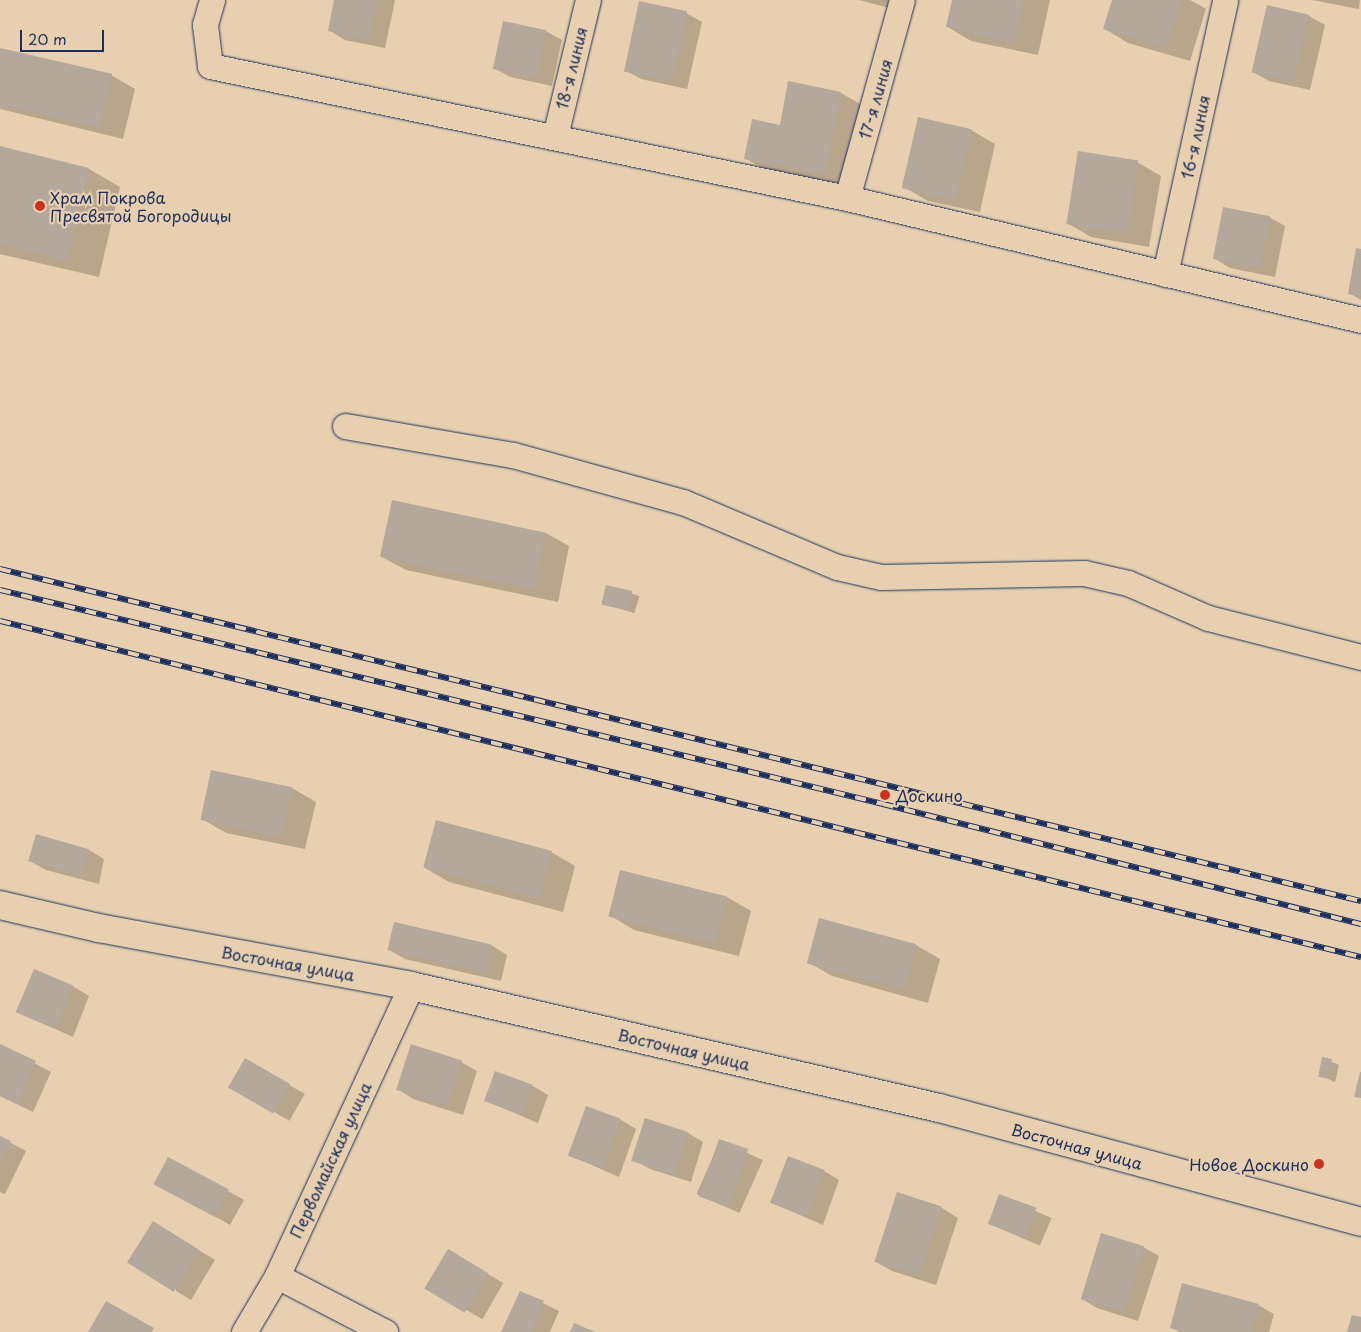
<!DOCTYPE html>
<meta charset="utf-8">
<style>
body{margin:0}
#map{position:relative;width:1361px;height:1332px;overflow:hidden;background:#e7cfaf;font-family:"Playpen Sans",sans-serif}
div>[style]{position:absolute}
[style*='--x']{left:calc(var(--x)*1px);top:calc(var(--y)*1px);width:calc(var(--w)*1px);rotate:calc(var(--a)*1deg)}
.shadow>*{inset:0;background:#0003;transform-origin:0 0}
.building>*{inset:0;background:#b4a79b;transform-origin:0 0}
.roads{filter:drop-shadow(0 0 1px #1b2f5e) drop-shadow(0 0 1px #1b2f5e)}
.minor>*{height:25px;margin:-12.5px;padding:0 12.5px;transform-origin:12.5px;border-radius:12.5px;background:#e7cfaf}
.primary>*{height:28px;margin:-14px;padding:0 14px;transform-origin:14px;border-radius:14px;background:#e7cfaf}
.rail>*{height:5.5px;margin-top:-2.75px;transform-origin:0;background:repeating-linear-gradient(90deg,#e7cfaf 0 11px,#1b2f5e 0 22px);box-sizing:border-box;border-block:1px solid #1b2f5e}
.dots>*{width:14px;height:14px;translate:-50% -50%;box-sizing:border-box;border:2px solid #e7cfaf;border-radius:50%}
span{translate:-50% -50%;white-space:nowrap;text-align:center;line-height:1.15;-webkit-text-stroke:4.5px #e7cfaf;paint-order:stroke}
.street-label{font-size:16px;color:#1b2f5e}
.poi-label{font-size:16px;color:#1b2f5e}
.left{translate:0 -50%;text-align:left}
.right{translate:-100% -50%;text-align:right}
.scale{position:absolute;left:20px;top:30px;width:84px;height:22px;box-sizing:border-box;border:2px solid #1b2f5e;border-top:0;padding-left:6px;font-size:15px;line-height:18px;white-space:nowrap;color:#1b2f5e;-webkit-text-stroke:4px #e7cfaf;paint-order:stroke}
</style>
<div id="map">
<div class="shadow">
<div style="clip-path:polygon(336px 0,395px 0,385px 48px,345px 40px,329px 30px)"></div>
<div style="clip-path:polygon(859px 0,896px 0,893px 9px)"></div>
<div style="clip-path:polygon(953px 0,1050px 0,1038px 55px,971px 41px,948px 27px)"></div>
<div style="clip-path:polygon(1113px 0,1190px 0,1206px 9px,1190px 61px,1128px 43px,1105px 29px)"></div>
<div style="clip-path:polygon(1312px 0,1360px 0,1359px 9px)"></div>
<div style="clip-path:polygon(1268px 6px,1309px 16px,1325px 25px,1310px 90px,1269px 81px,1253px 72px)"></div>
<div style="clip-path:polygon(686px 13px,702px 22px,687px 89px,641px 79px,625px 70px)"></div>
<div style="clip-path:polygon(504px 22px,546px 31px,562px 40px,552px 86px,510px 77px,494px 68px)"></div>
<div style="clip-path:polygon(0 50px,111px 75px,135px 89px,123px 139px,0 109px)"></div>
<div style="clip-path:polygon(789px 83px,841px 93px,865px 107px,849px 188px,770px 172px,746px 159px,780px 126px)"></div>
<div style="clip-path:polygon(971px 130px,995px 144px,980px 212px,928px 201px,904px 187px)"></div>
<div style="clip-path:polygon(0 148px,89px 169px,120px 187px,99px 277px,0 254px)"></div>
<div style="clip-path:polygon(1137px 162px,1161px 176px,1149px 247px,1091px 237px,1067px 223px)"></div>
<div style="clip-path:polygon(1269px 217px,1285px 226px,1275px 277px,1230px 268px,1214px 258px)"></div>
<div style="clip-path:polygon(1361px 250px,1361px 300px,1349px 293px)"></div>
<div style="clip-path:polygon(546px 533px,569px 546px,558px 602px,406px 570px,382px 557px)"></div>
<div style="left:607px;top:586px;width:34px;height:18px;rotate:17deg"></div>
<div style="clip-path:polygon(212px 771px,292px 788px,316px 802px,305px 849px,226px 833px,202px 819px)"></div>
<div style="clip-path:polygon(89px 850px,104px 859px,99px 884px,46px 870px,30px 861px)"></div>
<div style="clip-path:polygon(551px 852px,575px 866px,563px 912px,449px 882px,425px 868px)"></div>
<div style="clip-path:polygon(621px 871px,727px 897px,751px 911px,739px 956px,634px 930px,611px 916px)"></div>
<div style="clip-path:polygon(491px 945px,507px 955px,501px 981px,405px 959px,389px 950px)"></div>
<div style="clip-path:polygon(916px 945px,940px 959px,928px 1003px,832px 976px,808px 962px)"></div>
<div style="clip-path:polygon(74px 987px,89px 996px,73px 1037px,18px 1012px)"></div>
<div style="clip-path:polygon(0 1045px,51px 1072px,33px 1112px,0 1096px)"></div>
<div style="clip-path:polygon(1323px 1058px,1339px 1065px,1335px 1082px,1319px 1075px)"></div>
<div style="left:246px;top:1060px;width:68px;height:31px;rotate:30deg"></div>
<div style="clip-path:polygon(461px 1062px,477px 1071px,463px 1115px,413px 1099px,398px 1089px)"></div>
<div style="clip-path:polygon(533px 1086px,548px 1095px,538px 1123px,486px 1101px)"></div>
<div style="clip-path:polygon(621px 1120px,636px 1129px,619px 1177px,569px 1155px)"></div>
<div style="clip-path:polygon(688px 1133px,703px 1142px,691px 1182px,650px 1169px,634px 1160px)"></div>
<div style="clip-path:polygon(0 1137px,26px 1151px,5px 1194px,0 1192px)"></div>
<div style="left:720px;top:1141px;width:47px;height:58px;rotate:24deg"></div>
<div style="clip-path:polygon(824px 1171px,839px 1180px,823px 1225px,772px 1203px)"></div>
<div style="clip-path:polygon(228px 1191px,244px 1200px,230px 1225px,171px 1192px)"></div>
<div style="clip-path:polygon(898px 1194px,942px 1208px,958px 1218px,936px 1285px,892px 1271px,876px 1262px)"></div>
<div style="left:1000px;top:1196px;width:56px;height:30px;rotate:23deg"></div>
<div style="clip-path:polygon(169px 1232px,215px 1260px,191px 1300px,176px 1291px)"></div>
<div style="clip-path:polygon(1143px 1247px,1159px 1256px,1138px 1321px,1097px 1308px,1082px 1299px)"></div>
<div style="left:448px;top:1251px;width:64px;height:42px;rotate:30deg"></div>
<div style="clip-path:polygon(520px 1292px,559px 1311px,550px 1332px,503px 1332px)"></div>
<div style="clip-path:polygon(1258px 1305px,1274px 1314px,1269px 1332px,1179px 1332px,1171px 1327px)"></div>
</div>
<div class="building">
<div style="clip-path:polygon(334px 0,377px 0,369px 40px,328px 31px)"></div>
<div style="clip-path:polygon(952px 0,1023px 0,1014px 43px,946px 27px)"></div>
<div style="clip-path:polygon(1112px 0,1181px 0,1166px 48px,1103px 29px)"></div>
<div style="left:639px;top:1px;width:49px;height:72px;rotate:12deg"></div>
<div style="left:1267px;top:5px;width:43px;height:69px;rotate:13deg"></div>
<div style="left:503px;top:21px;width:44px;height:49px;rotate:12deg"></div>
<div style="left:0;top:48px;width:115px;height:55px;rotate:13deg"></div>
<div style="clip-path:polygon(788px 81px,841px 92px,825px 175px,744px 159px,752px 119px,780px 125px)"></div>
<div style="left:918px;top:117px;width:55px;height:73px;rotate:13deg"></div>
<div style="clip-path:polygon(0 146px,89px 168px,67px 260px,0 244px)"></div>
<div style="left:1078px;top:151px;width:61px;height:74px;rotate:9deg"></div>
<div style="left:1223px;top:207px;width:48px;height:53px;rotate:11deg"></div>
<div style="clip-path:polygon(1356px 248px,1361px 249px,1361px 296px,1348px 294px)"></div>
<div style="left:392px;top:500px;width:157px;height:58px;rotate:12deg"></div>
<div style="left:606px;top:585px;width:27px;height:20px;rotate:13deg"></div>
<div style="left:211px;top:770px;width:83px;height:51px;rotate:12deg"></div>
<div style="left:436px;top:820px;width:120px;height:49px;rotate:15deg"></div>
<div style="left:36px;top:834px;width:55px;height:28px;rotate:16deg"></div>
<div style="left:620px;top:870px;width:110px;height:48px;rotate:14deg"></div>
<div style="left:819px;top:918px;width:101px;height:47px;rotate:15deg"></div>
<div style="left:394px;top:922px;width:100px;height:29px;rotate:13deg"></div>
<div style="left:34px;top:969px;width:43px;height:47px;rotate:23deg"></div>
<div style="clip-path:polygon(0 1044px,36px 1061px,17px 1104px,0 1096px)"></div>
<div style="left:411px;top:1044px;width:54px;height:48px;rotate:18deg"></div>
<div style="left:1322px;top:1057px;width:10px;height:20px;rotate:11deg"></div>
<div style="left:245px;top:1058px;width:52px;height:34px;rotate:30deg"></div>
<div style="left:495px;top:1071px;width:40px;height:32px;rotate:20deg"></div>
<div style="clip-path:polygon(1360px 1072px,1361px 1072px,1361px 1098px,1354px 1097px)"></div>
<div style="left:586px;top:1106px;width:37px;height:53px;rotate:20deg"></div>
<div style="left:645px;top:1118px;width:45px;height:45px;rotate:18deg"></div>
<div style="clip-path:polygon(0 1136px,11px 1141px,0 1163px)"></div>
<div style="left:719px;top:1139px;width:31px;height:61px;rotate:19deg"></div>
<div style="left:788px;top:1156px;width:39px;height:50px;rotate:21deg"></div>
<div style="left:168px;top:1157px;width:69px;height:31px;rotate:28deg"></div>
<div style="left:897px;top:1192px;width:47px;height:73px;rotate:18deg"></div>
<div style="left:999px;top:1194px;width:40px;height:32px;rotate:20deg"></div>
<div style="left:153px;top:1221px;width:55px;height:49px;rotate:32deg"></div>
<div style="left:1101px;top:1233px;width:45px;height:69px;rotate:17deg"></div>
<div style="left:448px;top:1249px;width:47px;height:46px;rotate:31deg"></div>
<div style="clip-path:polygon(1182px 1283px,1259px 1304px,1251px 1332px,1185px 1332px,1170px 1328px)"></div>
<div style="clip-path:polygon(520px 1291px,544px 1301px,531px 1332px,501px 1332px)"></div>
<div style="clip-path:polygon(106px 1301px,154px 1328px,152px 1332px,88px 1332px)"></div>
<div style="clip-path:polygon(1352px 1315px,1361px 1317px,1361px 1332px,1347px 1332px)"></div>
<div style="clip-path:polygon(574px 1323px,595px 1332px,570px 1332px)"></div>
</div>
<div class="roads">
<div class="minor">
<div style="--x:212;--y:0;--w:26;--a:106"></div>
<div style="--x:205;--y:25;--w:41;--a:83"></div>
<div style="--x:210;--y:66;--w:651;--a:11.71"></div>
<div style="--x:847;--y:198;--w:528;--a:13.35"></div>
<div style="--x:555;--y:136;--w:140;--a:-76.4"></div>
<div style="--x:847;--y:198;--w:205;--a:-74.5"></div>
<div style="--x:1165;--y:274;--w:280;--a:-77.6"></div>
<div style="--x:345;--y:426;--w:170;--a:9.8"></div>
<div style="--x:513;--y:455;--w:176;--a:15.5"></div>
<div style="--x:683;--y:502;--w:167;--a:22.9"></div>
<div style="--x:837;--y:567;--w:45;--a:12.8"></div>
<div style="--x:881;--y:577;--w:203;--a:-1.1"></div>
<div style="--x:1084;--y:573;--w:45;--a:12.8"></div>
<div style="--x:1128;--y:583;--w:87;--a:23.6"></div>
<div style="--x:1208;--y:618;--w:158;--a:14.3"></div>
<div style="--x:277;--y:1276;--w:122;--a:27.4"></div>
<div style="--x:244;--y:1332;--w:65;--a:-59.5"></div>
<div style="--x:277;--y:1276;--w:319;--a:-65.2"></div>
</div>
<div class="primary">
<div style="--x:0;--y:905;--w:102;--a:13.1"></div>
<div style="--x:99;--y:928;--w:317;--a:10.5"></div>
<div style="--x:411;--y:986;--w:542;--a:13.01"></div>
<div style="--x:939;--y:1108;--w:437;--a:15.1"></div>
</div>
</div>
<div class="rail">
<div style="--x:0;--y:569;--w:1401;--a:13.71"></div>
<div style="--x:0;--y:590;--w:909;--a:13.62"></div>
<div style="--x:883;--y:804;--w:493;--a:14.1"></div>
<div style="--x:0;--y:621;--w:1402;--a:13.87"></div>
</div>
<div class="dots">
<div style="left:40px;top:206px;background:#c8321e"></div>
<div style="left:885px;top:795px;background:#c8321e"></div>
<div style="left:1319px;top:1164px;background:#c8321e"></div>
</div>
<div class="street-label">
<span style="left:571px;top:68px;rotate:-76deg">18-я линия</span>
<span style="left:875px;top:99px;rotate:-74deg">17-я линия</span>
<span style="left:1195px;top:137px;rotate:-78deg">16-я линия</span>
<span style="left:288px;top:963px;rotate:10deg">Восточная улица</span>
<span style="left:684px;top:1049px;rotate:13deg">Восточная улица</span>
<span style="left:1077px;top:1146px;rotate:15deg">Восточная улица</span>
<span style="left:330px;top:1160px;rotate:-65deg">Первомайская улица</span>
</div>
<div class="poi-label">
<span class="left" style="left:50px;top:206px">Храм Покрова<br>Пресвятой Богородицы</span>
<span class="left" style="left:896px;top:795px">Доскино</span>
<span class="right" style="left:1309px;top:1164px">Новое Доскино</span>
</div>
<div class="scale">20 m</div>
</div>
